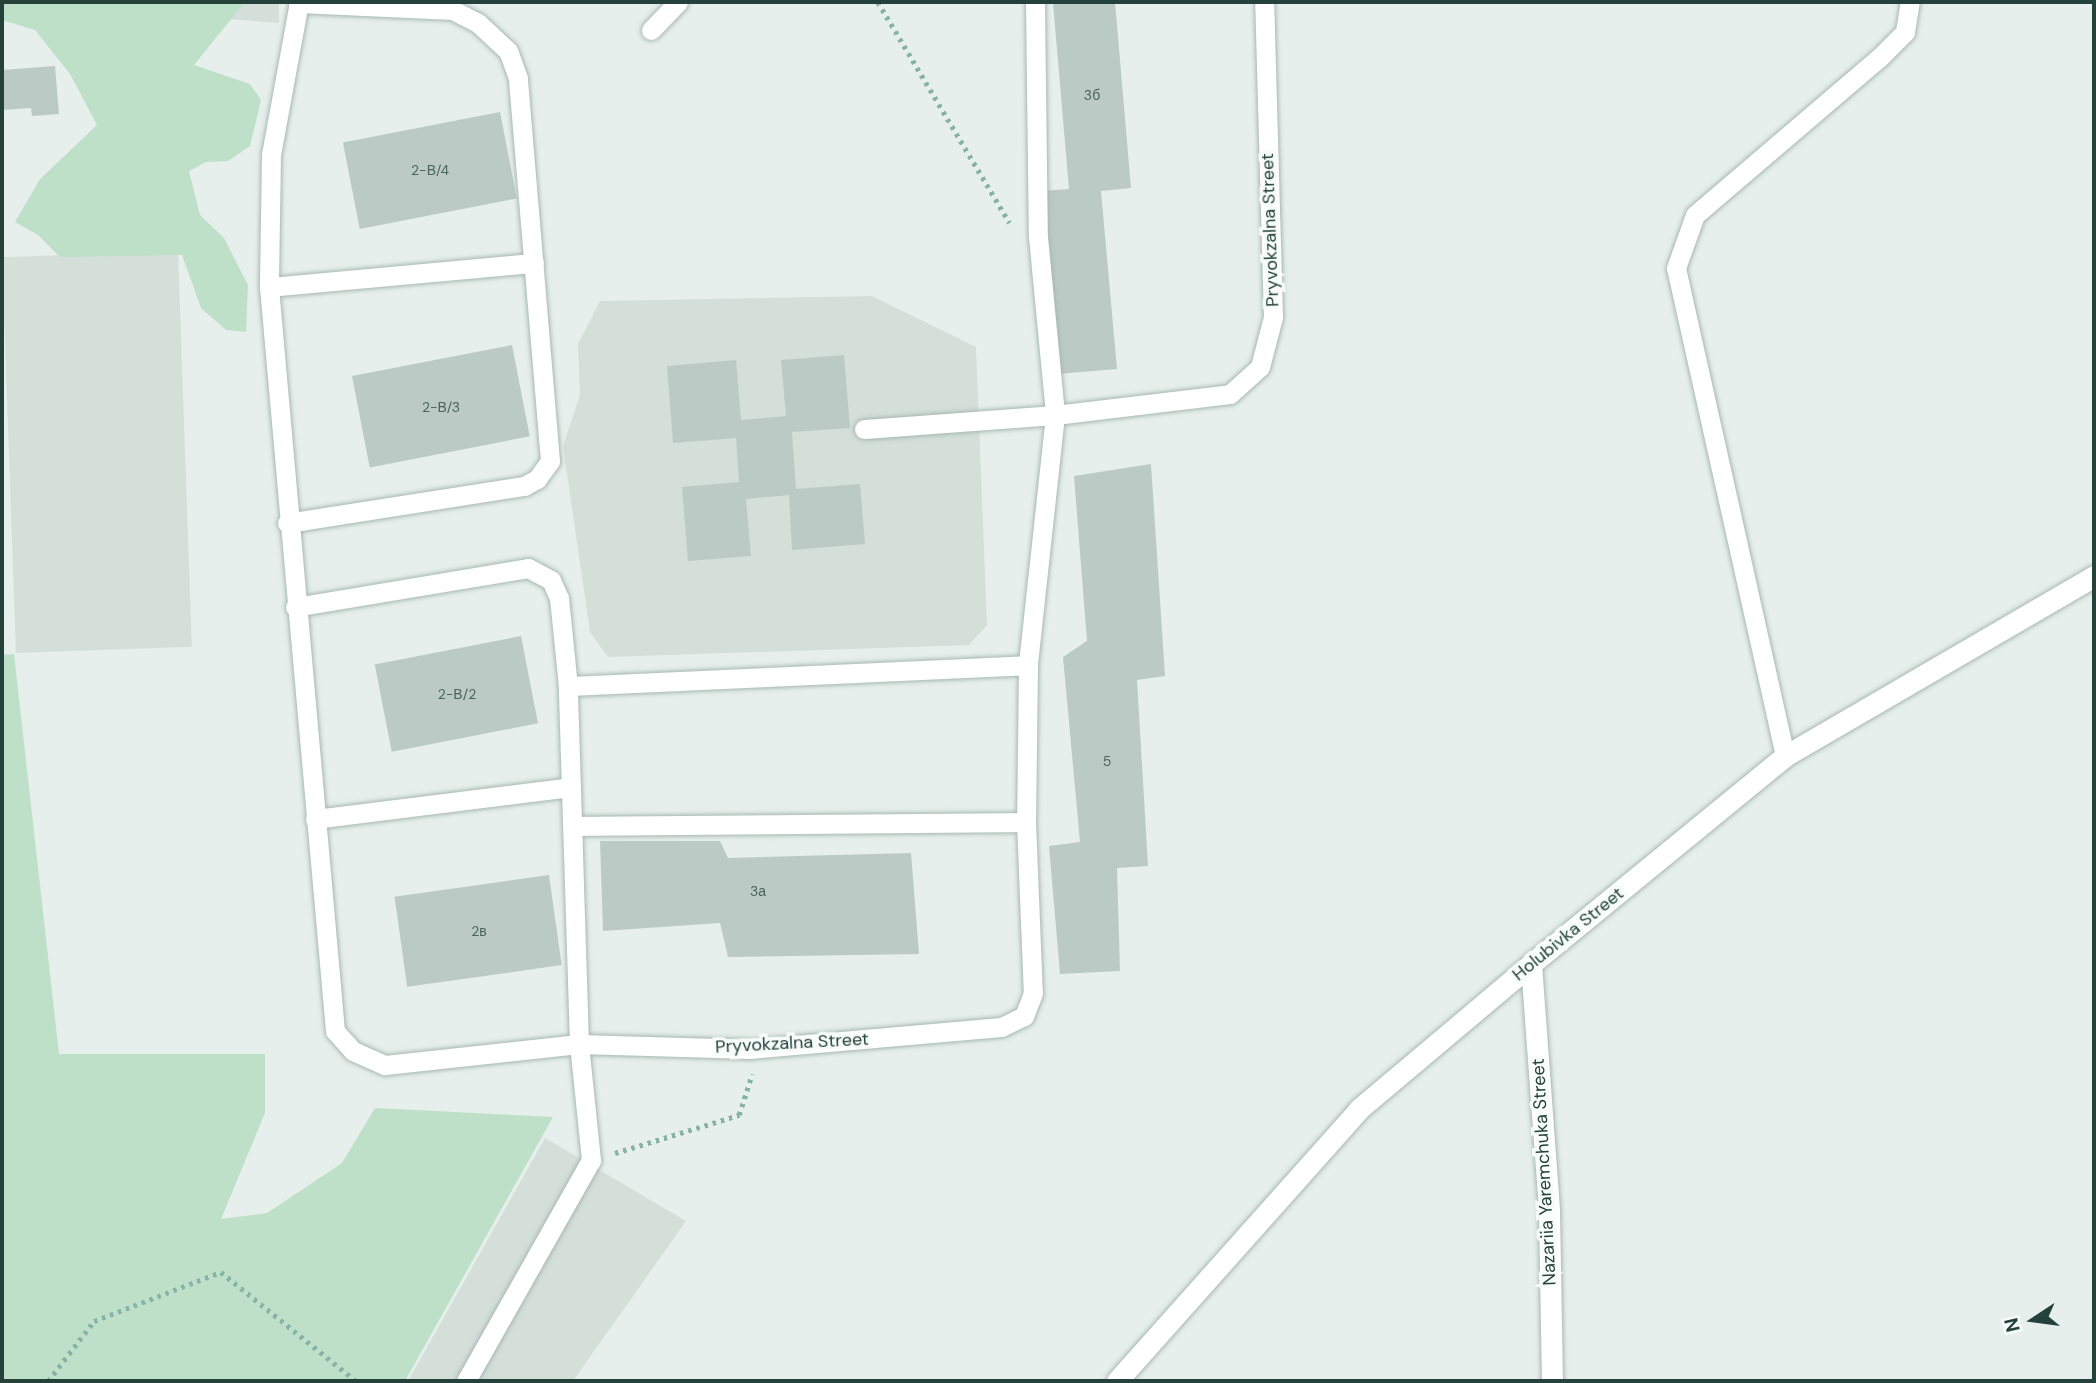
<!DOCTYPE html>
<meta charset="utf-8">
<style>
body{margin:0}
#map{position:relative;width:2096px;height:1383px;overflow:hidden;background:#e6efeb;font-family:"DM Sans",sans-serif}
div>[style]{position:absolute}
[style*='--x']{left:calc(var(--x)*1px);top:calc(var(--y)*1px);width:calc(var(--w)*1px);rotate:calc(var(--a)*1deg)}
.built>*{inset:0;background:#d4dfda;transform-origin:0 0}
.green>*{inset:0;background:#bfe0c8}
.building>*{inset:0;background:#bbcac4;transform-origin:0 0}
.path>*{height:4.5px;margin-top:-2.25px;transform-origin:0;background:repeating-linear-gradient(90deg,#86b3a5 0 3.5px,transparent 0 8.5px)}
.roads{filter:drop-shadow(0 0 2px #a8b8b2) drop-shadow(0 0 2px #a8b8b2)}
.lane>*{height:19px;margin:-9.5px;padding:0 9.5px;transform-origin:9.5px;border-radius:9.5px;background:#fff}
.street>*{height:21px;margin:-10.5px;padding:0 10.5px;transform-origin:10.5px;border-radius:10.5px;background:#fff}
span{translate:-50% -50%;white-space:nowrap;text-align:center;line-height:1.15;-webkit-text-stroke:7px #f7fbf9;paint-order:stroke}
.number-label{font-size:14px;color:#4a645c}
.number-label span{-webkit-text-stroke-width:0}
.street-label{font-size:18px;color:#24423a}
.frame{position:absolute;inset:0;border:4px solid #24423a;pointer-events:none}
.north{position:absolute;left:1998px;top:1285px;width:70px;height:70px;-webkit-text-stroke:5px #f7fbf9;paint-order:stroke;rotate:257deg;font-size:19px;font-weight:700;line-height:28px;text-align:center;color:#24423a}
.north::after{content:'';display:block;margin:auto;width:24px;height:32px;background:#24423a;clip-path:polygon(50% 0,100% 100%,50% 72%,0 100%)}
</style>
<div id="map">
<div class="built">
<div style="clip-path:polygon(21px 2px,279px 2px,279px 23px)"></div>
<div style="left:178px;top:251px;width:396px;height:176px;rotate:88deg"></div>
<div style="clip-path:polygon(872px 296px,976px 347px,987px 625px,969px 645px,608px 657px,590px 632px,563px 446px,580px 395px,578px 344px,600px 301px)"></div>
<div style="clip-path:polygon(545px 1138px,686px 1221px,573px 1381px,408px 1381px)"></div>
</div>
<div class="green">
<div style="clip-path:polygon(2px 2px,245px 2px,194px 65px,250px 84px,261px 100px,250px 146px,228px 161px,206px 162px,189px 171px,200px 215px,224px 238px,248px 285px,246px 332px,226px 330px,201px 308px,182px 255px,60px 257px,38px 235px,15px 222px,40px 179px,97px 125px,70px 74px,35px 30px,2px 20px)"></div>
<div style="clip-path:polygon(14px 654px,59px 1054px,265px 1054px,265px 1113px,221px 1219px,267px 1213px,342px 1163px,375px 1108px,553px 1117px,405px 1381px,2px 1381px,2px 655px)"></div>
</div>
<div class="building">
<div style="clip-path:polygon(1115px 2px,1131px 188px,1101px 191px,1117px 369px,1058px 374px,1042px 191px,1069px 189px,1053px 3px)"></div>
<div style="clip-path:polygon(55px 66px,59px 114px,32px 116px,31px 108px,2px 110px,2px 70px)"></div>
<div style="left:500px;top:112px;width:88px;height:160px;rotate:79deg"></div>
<div style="left:512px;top:345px;width:93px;height:163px;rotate:79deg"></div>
<div style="clip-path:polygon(844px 355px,850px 428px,792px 432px,796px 489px,860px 484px,865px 544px,792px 550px,789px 495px,746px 499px,751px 556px,688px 561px,682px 487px,739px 482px,736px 438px,673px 443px,667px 366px,736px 360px,741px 420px,786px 416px,781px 360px)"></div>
<div style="clip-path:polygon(1151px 464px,1165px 676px,1137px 680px,1148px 866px,1117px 868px,1120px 971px,1060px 974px,1049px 846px,1080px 842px,1063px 657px,1087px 641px,1074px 476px)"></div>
<div style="left:521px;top:636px;width:89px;height:149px;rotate:79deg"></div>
<div style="clip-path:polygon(600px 841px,720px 841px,728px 858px,911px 853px,919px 954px,728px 957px,720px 923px,603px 931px)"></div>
<div style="left:549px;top:875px;width:91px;height:156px;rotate:82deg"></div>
</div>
<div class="path">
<div style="--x:878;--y:2;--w:257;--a:59.2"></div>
<div style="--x:615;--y:1153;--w:130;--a:-17"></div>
<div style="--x:739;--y:1115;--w:43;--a:-72.4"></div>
<div style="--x:48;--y:1381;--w:76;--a:-52.5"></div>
<div style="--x:94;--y:1321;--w:136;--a:-21.1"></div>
<div style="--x:221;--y:1272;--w:174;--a:38.9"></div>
</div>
<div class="roads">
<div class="lane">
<div style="--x:299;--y:2;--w:155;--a:100.4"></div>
<div style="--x:271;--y:154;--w:133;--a:90.9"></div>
<div style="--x:269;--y:287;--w:747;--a:84.93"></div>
<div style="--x:335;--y:1031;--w:27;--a:48"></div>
<div style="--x:353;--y:1051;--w:35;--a:24"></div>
<div style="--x:385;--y:1065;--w:195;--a:-6.2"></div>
<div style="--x:579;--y:1044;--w:117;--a:84.1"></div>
<div style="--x:591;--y:1160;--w:254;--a:119.5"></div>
<div style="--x:1035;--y:2;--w:235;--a:89.3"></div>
<div style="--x:1038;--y:237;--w:179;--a:84.5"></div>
<div style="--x:1055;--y:415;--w:176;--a:-6.8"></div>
<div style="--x:1230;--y:394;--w:40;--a:-42"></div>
<div style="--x:1260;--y:367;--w:52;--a:-75.4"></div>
<div style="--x:1273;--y:317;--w:315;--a:-91.6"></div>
<div style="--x:651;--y:30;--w:39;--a:-46"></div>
<div style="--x:269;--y:287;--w:266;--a:-5.2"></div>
<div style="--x:864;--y:429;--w:192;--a:-4.2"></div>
<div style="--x:1055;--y:415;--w:251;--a:96.2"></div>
<div style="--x:1028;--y:665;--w:157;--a:90.7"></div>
<div style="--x:1026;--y:822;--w:171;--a:87.7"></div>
<div style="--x:1033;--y:993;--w:25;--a:111"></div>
<div style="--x:1024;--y:1016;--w:25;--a:154"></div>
<div style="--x:1001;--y:1027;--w:251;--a:175"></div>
<div style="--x:751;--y:1049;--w:172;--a:-178.3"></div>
<div style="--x:579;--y:1044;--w:358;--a:-91.8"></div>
<div style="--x:568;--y:686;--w:460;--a:-2.6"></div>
<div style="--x:287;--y:523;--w:240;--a:-8.9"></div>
<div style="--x:524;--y:486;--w:15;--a:-28"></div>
<div style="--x:537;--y:479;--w:22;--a:-54"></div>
<div style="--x:550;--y:461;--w:384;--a:-94.8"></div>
<div style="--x:518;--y:78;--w:29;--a:-110"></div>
<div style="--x:508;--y:51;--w:41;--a:-137"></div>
<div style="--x:478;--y:23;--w:28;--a:-153"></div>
<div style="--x:453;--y:10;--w:155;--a:-177.4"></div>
<div style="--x:295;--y:607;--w:236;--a:-9.5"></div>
<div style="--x:528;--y:568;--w:26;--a:28"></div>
<div style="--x:551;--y:580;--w:20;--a:66"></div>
<div style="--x:559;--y:598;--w:88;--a:84.2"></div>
<div style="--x:1785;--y:756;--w:500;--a:-102.59"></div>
<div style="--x:1676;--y:268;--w:56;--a:-70.3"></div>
<div style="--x:1695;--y:215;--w:242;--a:-40.5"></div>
<div style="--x:1879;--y:58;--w:37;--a:-45"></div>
<div style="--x:1905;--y:32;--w:30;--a:-81"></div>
<div style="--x:315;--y:819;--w:258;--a:-7.1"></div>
<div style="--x:574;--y:826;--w:452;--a:-0.5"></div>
</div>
<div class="street">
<div style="--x:1531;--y:964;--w:248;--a:85.8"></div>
<div style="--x:1549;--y:1211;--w:170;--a:89"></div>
<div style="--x:1117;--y:1381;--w:364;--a:-48.3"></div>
<div style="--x:1359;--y:1109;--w:225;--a:-40.1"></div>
<div style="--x:1531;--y:964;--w:328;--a:-39.3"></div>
<div style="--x:1785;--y:756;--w:358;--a:-30.2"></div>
</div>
</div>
<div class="number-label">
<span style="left:1092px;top:95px">3б</span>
<span style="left:430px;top:170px">2-В/4</span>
<span style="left:441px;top:407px">2-В/3</span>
<span style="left:457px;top:694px">2-В/2</span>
<span style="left:1107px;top:761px">5</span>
<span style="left:758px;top:891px">3а</span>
<span style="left:479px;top:931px">2в</span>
</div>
<div class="street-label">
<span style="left:1270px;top:230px;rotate:-92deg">Pryvokzalna Street</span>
<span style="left:1568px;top:934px;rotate:-39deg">Holubivka Street</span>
<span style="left:792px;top:1043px;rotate:-3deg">Pryvokzalna Street</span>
<span style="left:1544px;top:1172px;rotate:-93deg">Nazariia Yaremchuka Street</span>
</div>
<div class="frame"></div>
<div class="north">N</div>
</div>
